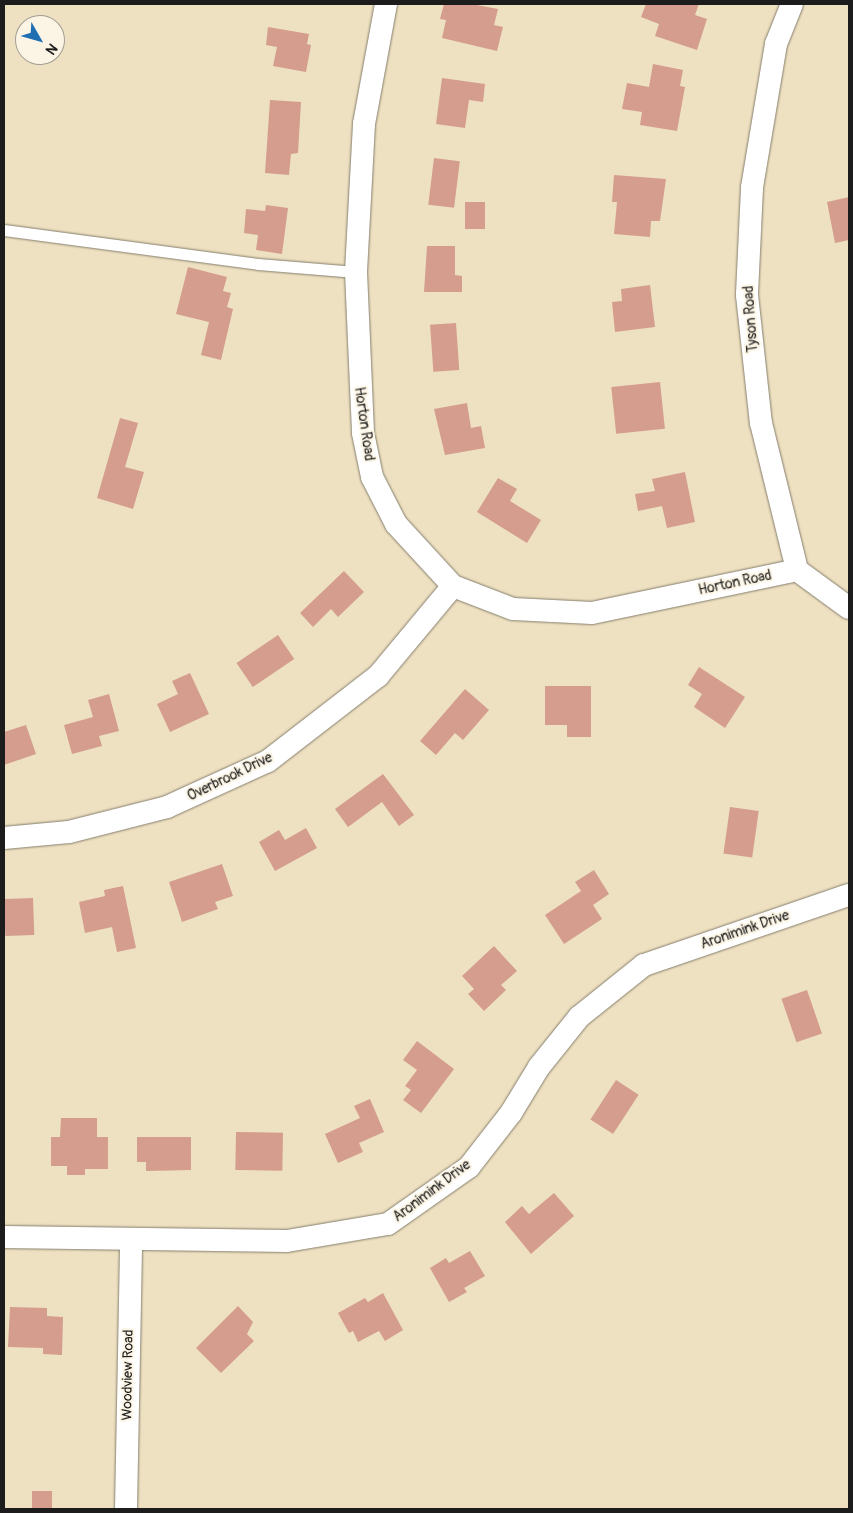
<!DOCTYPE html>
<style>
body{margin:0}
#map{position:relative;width:853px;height:1513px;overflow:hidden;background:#eee1c1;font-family:Pangolin,sans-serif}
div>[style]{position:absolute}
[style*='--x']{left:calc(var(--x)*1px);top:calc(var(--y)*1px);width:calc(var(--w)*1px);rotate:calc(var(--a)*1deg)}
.building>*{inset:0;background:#d49d8d;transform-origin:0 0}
.roads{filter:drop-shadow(0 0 1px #857e6e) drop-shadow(0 0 1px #857e6e)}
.service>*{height:11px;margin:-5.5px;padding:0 5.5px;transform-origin:5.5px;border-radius:5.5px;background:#fff}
.minor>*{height:22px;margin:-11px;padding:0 11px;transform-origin:11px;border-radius:11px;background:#fff}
span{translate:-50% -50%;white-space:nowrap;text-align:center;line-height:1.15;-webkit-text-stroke:4px #fcf5e5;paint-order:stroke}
.street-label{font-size:14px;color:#1c1c1c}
.frame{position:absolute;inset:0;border:5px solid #1c1c1c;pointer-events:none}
.north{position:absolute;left:15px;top:15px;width:50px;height:50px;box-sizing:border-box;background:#fcf5e5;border:1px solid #a29e95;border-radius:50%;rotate:128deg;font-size:14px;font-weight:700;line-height:20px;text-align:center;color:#1c1c1c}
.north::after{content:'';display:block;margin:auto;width:18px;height:22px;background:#1f6fb2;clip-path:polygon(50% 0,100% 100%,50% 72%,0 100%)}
</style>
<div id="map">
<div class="building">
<div style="clip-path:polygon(444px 4px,472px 4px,498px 9px,494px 25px,503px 27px,497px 51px,442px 38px,446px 20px,440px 19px)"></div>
<div style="clip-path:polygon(646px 4px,699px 4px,695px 15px,707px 19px,697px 50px,655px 36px,659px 24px,641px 17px)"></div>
<div style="clip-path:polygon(268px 27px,309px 34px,307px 44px,311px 45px,306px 72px,273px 66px,277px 47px,266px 45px)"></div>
<div style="clip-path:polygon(653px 64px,683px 70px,680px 86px,685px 87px,677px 131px,640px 125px,642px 112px,622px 109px,627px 83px,649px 87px)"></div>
<div style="clip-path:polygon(442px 78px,485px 84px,483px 102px,469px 100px,465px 128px,436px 124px)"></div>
<div style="clip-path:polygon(270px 100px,301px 102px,298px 153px,291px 154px,289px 175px,265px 173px)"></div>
<div style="left:434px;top:158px;width:26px;height:47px;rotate:7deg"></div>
<div style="clip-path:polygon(614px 175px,666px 179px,660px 221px,651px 221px,650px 237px,614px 234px,617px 202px,612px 202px)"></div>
<div style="clip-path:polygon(849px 197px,849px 240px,835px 243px,827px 202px)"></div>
<div style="left:465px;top:202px;width:20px;height:27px"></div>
<div style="clip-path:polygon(266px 205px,288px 208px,282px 254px,256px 250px,258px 235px,244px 233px,246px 209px,265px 211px)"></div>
<div style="clip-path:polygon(427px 246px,455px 246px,455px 275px,462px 276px,462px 292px,424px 292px)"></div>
<div style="clip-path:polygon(188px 267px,227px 277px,223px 291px,231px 293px,227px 307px,233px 309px,221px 360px,201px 355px,209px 322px,176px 314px)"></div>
<div style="clip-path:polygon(650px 285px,655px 327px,615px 332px,612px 302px,622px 301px,621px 289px)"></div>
<div style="left:456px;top:323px;width:47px;height:26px;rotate:86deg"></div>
<div style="left:660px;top:382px;width:47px;height:49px;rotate:84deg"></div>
<div style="clip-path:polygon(467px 403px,471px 428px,481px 426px,485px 448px,445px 455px,434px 409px)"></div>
<div style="clip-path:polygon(120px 418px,138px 423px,125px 467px,144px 472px,133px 509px,97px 498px)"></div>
<div style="clip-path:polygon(685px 472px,695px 522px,667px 528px,662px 506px,638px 511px,635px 494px,655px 491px,652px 479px)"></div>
<div style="clip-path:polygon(498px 478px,517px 489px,510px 501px,541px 520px,527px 543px,477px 512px)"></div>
<div style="clip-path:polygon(344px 571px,364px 592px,338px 617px,331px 609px,313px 627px,300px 613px)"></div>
<div style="left:278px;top:635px;width:29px;height:50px;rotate:56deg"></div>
<div style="clip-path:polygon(699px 667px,745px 697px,725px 728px,694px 707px,702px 694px,688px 685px)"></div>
<div style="clip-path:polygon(190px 673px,209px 714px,170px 732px,157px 704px,178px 694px,172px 681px)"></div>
<div style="clip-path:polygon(545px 686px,591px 686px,591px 737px,567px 737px,567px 725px,545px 725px)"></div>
<div style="clip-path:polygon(465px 689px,489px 710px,463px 740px,455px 733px,436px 755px,420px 741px)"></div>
<div style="clip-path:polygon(109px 694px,119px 731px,99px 736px,102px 746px,72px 754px,64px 725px,93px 717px,88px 700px)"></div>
<div style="clip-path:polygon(26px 725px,36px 754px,4px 765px,4px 732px)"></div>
<div style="clip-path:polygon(383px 774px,414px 815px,399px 826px,382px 802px,348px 827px,335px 809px)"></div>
<div style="left:730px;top:807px;width:29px;height:47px;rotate:8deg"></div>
<div style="clip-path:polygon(306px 828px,317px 848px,275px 871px,259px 842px,279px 830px,285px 840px)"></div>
<div style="clip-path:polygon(222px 864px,233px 896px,215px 902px,218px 909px,182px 922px,169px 882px)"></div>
<div style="clip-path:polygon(594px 870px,609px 894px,593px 905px,602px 919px,564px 944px,545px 915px,581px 891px,575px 882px)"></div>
<div style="clip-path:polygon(123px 886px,136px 948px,117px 952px,112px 927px,85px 933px,79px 902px,105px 896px,104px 890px)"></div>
<div style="left:33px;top:898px;width:37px;height:29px;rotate:88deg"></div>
<div style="clip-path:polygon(494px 946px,517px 971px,501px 985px,506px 990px,484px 1011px,468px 994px,474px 989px,462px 976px)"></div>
<div style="left:807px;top:990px;width:46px;height:27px;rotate:71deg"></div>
<div style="clip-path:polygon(417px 1041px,454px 1069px,421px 1113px,403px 1100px,411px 1090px,405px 1086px,417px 1070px,403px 1060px)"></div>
<div style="left:616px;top:1080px;width:27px;height:47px;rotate:33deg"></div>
<div style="clip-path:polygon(370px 1099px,384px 1132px,359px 1143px,363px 1152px,338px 1163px,325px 1134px,360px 1118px,354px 1106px)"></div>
<div style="clip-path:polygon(61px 1118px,97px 1118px,97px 1137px,108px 1137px,108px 1169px,85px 1169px,85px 1175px,67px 1175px,67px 1166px,51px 1166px,51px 1137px,60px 1137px)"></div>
<div style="left:236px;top:1132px;width:47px;height:38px;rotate:1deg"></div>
<div style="clip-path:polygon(137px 1137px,191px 1137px,191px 1170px,146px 1171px,146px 1162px,137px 1162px)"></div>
<div style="clip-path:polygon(554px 1193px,574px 1216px,531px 1254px,505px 1222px,522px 1206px,529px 1214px)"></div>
<div style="clip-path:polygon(470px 1251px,485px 1276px,464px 1288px,467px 1292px,449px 1302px,430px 1268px,446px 1258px,449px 1263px)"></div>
<div style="clip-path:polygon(383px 1293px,403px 1330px,385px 1341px,379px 1331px,358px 1342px,353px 1331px,349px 1333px,338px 1313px,365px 1298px,368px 1302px)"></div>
<div style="clip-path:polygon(238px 1306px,253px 1322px,247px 1334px,254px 1341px,221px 1373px,196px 1348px)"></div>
<div style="clip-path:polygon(10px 1307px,47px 1308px,47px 1316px,63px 1317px,62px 1355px,43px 1354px,43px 1348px,8px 1347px)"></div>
<div style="left:32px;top:1491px;width:20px;height:18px"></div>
</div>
<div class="roads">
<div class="service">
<div style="--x:4;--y:230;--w:256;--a:7.6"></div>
<div style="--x:258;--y:264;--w:98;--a:4.7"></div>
</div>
<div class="minor">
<div style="--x:386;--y:4;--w:122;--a:100.4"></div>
<div style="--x:364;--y:124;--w:148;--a:93.1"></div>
<div style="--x:356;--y:272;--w:161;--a:87.5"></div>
<div style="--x:363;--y:433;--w:45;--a:78.4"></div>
<div style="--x:372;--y:477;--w:53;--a:62.9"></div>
<div style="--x:396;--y:524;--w:84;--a:47.4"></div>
<div style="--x:453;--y:586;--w:64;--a:21"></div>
<div style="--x:513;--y:609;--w:79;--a:2.9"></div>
<div style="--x:592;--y:613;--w:209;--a:-11.8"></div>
<div style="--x:792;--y:4;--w:43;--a:111.8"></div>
<div style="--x:776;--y:44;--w:146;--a:99.5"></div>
<div style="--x:752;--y:188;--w:107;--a:92.7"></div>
<div style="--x:747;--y:295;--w:129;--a:83.8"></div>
<div style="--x:761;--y:423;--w:151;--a:76.2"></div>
<div style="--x:797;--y:570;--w:64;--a:36.2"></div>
<div style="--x:4;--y:838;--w:65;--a:-5.3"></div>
<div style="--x:69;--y:832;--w:101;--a:-14.3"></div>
<div style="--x:167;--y:807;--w:111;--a:-24.5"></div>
<div style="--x:268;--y:761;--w:139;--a:-37.7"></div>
<div style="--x:378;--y:676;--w:117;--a:-50.2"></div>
<div style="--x:4;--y:1237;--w:283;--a:0.8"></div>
<div style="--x:287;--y:1241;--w:102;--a:-9.6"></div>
<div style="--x:388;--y:1224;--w:99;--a:-35.1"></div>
<div style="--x:469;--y:1167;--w:68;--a:-52.1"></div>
<div style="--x:511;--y:1113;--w:54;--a:-58.7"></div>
<div style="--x:539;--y:1067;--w:64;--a:-51.3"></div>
<div style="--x:579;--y:1017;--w:83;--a:-38.7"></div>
<div style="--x:644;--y:965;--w:217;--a:-18.9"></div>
<div style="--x:126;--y:1509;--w:269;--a:-88.9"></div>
</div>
</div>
<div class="street-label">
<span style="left:751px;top:319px;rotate:-94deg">Tyson Road</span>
<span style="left:364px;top:424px;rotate:82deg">Horton Road</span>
<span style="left:735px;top:583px;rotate:-12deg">Horton Road</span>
<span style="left:230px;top:777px;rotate:-26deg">Overbrook Drive</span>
<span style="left:745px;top:930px;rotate:-19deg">Aronimink Drive</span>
<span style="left:432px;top:1191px;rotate:-37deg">Aronimink Drive</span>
<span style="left:128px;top:1375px;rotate:-89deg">Woodview Road</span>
</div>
<div class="frame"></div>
<div class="north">N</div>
</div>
